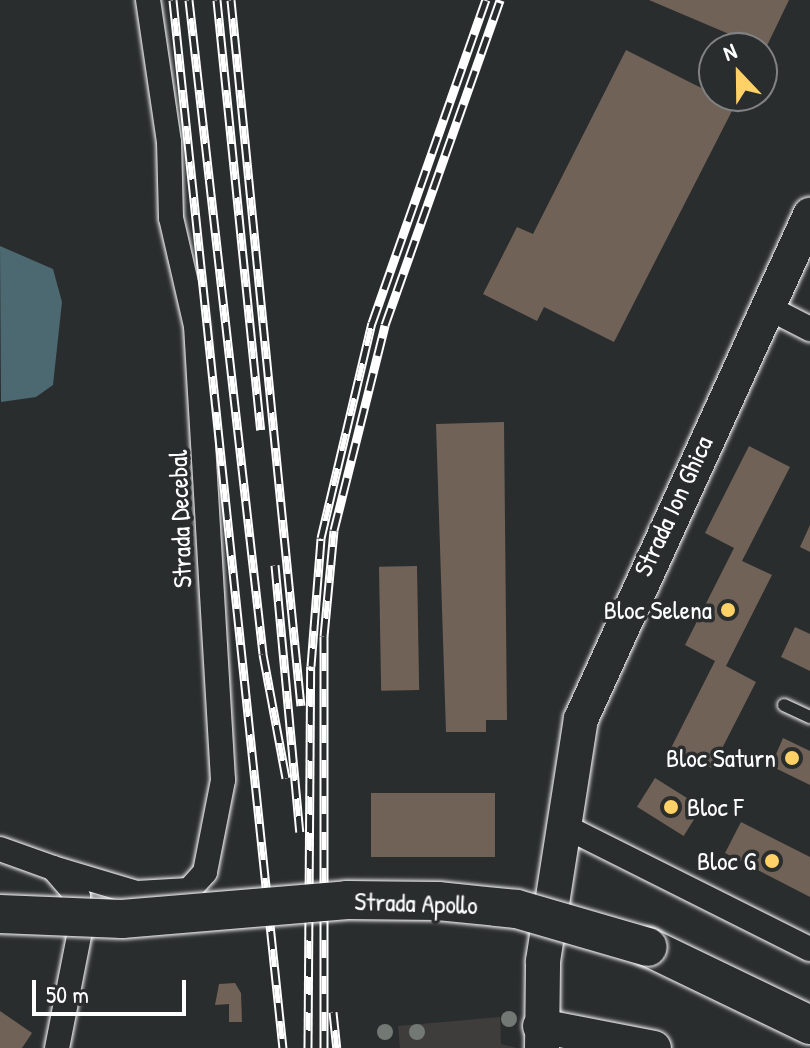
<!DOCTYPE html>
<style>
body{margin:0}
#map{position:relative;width:810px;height:1048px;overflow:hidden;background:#2a2d2e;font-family:"Patrick Hand",sans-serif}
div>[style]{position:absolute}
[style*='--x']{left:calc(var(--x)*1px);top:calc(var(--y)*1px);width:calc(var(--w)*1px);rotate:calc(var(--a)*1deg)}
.built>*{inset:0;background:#3f3d3b}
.water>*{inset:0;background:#4c6870}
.building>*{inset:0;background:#716258;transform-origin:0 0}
.roads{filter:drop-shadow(0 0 2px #fff) drop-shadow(0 0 2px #fff)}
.lane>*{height:12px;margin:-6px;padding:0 6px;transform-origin:6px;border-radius:6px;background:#2a2d2e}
.street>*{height:24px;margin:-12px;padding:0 12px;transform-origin:12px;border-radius:12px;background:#2a2d2e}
.secondary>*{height:34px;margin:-17px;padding:0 17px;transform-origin:17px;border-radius:17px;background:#2a2d2e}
.primary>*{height:38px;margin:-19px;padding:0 19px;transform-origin:19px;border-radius:19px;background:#2a2d2e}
.rail>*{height:9px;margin-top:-4.5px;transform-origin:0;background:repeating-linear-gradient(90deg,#2a2d2e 0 18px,#fff 0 36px);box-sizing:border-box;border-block:2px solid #fff}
.bridges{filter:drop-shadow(0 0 2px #fff) drop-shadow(0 0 2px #fff)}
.primary-bridge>*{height:38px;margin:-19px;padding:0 19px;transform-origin:19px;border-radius:19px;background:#2a2d2e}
.trees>*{width:16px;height:16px;margin:-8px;border-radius:50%;background:#727873}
.dots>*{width:22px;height:22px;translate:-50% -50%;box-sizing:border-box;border:4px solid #2a2d2e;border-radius:50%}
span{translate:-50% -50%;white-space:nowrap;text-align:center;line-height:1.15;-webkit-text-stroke:7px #2a2d2e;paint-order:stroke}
.street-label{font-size:26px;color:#fff}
.poi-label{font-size:26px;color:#fff}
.right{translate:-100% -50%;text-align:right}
.left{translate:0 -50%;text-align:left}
.north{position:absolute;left:698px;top:32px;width:80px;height:80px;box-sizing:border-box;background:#2a2d2e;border:2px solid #7f8182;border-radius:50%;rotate:338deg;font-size:22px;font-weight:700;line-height:32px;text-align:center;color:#fff}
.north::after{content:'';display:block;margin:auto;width:28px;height:36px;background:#ffd166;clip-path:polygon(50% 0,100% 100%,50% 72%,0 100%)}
.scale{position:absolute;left:32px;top:980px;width:154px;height:36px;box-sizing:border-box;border:4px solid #fff;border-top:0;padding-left:10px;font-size:24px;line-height:28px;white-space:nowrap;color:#fff;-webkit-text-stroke:6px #2a2d2e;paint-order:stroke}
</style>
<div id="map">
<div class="built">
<div style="clip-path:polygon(500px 1017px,501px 1044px,517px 1048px,400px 1048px,398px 1026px)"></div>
</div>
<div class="water">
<div style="clip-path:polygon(0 246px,53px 269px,62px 302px,53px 385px,36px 397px,1px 402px)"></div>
</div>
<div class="building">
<div style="clip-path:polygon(649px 0,789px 0,762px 56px,762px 48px)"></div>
<div style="clip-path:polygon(626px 50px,735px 105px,614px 342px,544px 307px,537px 321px,483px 294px,517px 227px,533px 234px)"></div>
<div style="clip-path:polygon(504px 422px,507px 720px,486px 720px,486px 732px,446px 732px,436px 424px)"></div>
<div style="clip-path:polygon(749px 446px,790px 467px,742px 561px,772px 575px,726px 666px,756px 682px,712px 768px,671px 748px,715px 661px,685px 645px,734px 548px,705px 533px)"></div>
<div style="clip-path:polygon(810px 525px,810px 552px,800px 547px)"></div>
<div style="left:417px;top:566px;width:124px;height:38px;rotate:89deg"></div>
<div style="clip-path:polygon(795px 627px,810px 634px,810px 671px,781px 657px)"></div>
<div style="clip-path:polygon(783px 738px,810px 751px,810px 785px,771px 766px)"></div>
<div style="left:655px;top:778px;width:55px;height:34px;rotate:32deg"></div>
<div style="left:371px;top:793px;width:124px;height:64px"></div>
<div style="clip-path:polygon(741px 822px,810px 857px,810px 897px,725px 853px)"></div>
<div style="clip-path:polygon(235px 983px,241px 993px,242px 1022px,229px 1022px,229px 1004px,215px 1005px,219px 984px)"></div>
<div style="clip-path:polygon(0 1011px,32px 1033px,22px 1048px,0 1048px)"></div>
</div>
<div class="roads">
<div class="lane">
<div style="--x:784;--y:705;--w:29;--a:25"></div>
</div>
<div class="street">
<div style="--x:765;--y:306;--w:51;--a:27.1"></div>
<div style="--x:562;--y:825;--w:277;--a:26.6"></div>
<div style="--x:0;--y:849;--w:56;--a:19.7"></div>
<div style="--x:53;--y:868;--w:38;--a:49"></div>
<div style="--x:78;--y:897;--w:34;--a:87"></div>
<div style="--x:80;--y:931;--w:119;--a:101.1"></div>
<div style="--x:53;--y:868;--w:88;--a:16.6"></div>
<div style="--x:137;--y:893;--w:52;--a:-3.3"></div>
<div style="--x:189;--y:890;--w:24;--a:-48"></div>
<div style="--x:205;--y:872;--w:94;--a:-78.9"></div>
<div style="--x:223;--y:780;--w:455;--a:-93.4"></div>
<div style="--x:196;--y:326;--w:111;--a:-103"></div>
<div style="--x:171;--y:218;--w:76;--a:-91.5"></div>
<div style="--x:169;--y:142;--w:144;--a:-98.4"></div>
</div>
<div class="secondary">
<div style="--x:540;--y:1026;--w:116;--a:10.9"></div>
<div style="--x:542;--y:1048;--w:87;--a:-89.3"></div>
<div style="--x:543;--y:961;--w:245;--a:-81.1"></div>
<div style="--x:581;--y:719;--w:554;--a:-65.56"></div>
</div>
<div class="primary">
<div style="--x:648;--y:947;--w:180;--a:25.7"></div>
</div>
</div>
<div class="rail">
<div style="--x:173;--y:0;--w:1054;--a:84.01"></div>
<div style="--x:189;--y:0;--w:658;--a:83.54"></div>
<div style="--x:263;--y:654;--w:126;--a:79.5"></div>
<div style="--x:217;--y:0;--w:432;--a:84.2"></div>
<div style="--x:231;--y:0;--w:709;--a:84.34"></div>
<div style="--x:275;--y:565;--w:268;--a:84.7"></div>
<div style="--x:333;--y:1012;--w:36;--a:84"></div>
<div style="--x:308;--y:1048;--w:382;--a:-89.6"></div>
<div style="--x:311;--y:666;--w:128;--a:-85.5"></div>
<div style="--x:321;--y:538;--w:221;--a:-76.7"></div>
<div style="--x:372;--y:323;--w:343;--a:-70.6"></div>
<div style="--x:324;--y:1048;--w:412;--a:-90"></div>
<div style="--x:324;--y:636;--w:106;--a:-84.6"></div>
<div style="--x:334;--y:530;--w:211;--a:-76"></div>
<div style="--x:385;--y:325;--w:345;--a:-70.5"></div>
</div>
<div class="bridges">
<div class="primary-bridge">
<div style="--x:0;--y:914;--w:122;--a:2.3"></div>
<div style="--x:122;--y:919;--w:226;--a:-4.8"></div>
<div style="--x:347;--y:900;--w:91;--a:0.6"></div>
<div style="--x:438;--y:901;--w:79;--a:5.8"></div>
<div style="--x:517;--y:909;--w:136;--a:16.2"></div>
</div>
</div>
<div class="trees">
<div style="left:509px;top:1019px"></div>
<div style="left:385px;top:1032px"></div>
<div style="left:417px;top:1032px"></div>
</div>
<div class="dots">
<div style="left:728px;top:610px;background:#ffd166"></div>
<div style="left:792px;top:758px;background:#ffd166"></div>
<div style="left:671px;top:807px;background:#ffd166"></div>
<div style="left:772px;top:861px;background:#ffd166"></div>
</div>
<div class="street-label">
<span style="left:673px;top:506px;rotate:-65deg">Strada Ion Ghica</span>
<span style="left:180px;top:519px;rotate:-92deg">Strada Decebal</span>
<span style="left:416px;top:903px;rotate:2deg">Strada Apollo</span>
</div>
<div class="poi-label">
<span class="right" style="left:712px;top:610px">Bloc Selena</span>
<span class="right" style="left:776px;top:758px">Bloc Saturn</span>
<span class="left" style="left:687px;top:807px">Bloc F</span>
<span class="right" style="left:756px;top:861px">Bloc G</span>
</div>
<div class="north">N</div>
<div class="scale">50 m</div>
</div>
